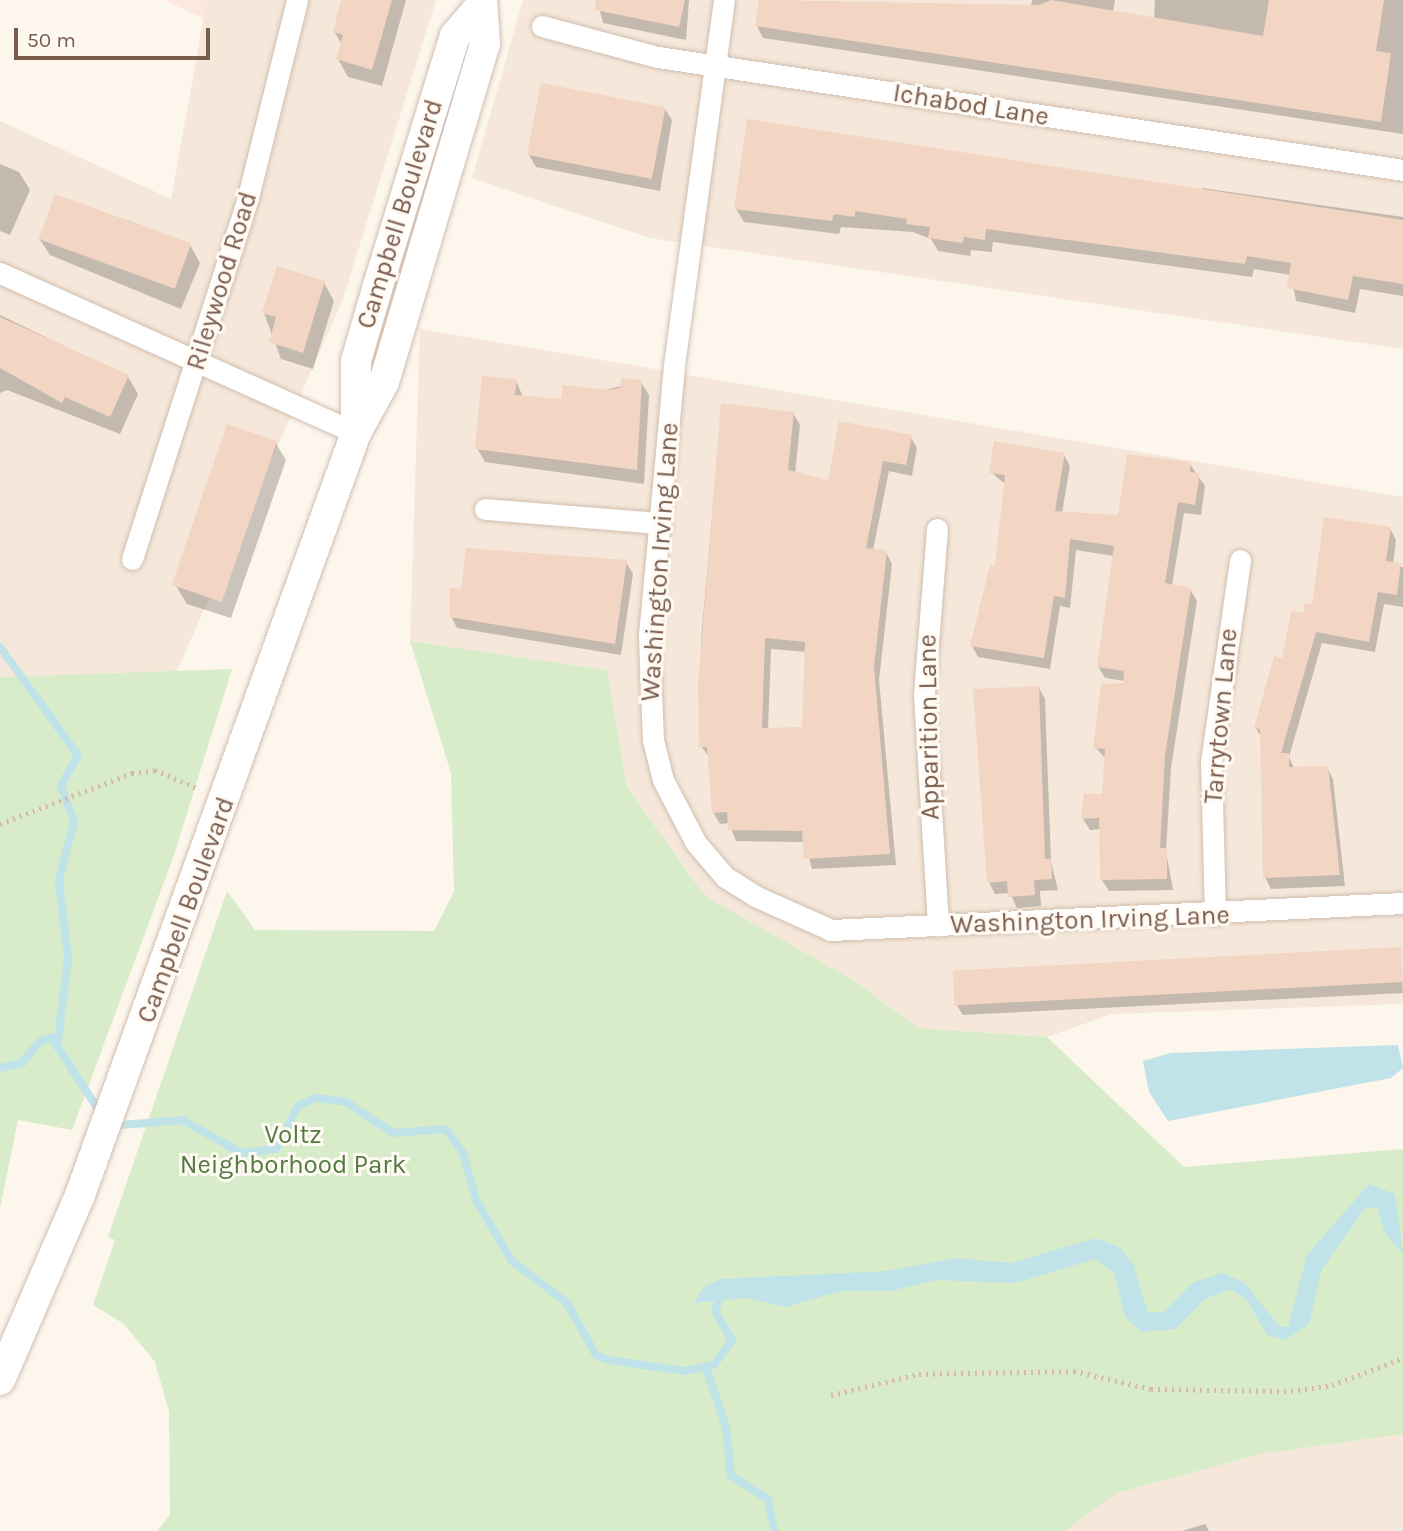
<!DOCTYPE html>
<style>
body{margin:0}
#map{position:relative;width:1403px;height:1531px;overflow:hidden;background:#fdf6ec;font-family:Karla,sans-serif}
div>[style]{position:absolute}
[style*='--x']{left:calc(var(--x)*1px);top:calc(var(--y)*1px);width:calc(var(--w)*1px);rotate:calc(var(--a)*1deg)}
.residential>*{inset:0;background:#f5e8da}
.commercial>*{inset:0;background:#fde8e0}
.green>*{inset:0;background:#d8ecc9}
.water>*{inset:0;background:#bfe3e8}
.shadow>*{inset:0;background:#0003}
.stream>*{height:8px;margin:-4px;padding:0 4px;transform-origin:4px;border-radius:4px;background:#bfe3e8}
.building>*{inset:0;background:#f3d5c3;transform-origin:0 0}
.path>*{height:4.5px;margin-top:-2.25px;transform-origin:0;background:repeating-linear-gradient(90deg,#d9b8a5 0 2px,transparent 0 7px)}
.roads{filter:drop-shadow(0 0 2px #d1beb0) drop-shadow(0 0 2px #d1beb0)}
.street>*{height:21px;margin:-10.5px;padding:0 10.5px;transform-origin:10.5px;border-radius:10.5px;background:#fff}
.secondary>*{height:30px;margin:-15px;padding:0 15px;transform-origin:15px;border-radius:15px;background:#fff}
span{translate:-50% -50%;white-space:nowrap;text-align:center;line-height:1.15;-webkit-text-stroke:6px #fffaf3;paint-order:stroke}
.street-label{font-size:26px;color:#7a5c4d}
.park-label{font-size:26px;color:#537a41}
.scale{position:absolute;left:14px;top:28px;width:196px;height:32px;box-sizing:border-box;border:4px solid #7a5c4d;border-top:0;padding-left:9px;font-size:21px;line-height:24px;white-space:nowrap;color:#7a5c4d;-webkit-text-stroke:5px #fffaf3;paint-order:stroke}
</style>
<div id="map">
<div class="residential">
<div style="clip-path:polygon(207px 0,436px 0,342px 302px,136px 762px,0 702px,0 121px,171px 199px)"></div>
<div style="clip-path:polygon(523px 0,1403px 0,1403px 349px,650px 238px,472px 178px)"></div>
<div style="clip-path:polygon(420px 329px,1403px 497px,1403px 1004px,1112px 1014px,1047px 1037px,918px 1028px,853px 980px,705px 896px,627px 787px,607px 670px,410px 641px)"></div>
<div style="clip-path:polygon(1403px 1434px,1403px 1531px,1065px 1531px,1117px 1493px,1261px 1454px)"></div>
</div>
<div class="commercial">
<div style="clip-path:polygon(165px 0,207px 0,204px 19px)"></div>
</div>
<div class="green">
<div style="clip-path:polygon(410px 641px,607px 670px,627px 787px,705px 896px,853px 980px,918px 1028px,1047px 1037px,1184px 1167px,1403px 1149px,1403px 1434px,1261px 1454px,1117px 1493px,1065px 1531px,157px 1531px,170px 1515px,169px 1412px,155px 1362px,124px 1324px,93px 1305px,115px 1240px,108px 1237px,227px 891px,255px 930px,434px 931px,454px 892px,451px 773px)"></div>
<div style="clip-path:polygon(232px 669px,173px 858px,72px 1130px,18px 1120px,0 1208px,0 677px)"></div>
</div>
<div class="water">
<div style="clip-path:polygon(1398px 1045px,1403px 1068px,1391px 1078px,1168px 1121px,1149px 1092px,1143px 1061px,1171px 1053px)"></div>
<div style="clip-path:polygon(1369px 1184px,1395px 1194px,1403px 1254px,1384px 1232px,1377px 1207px,1365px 1208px,1322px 1269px,1309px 1324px,1285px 1340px,1267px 1335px,1247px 1300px,1230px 1289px,1205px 1299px,1175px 1329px,1142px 1332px,1125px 1317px,1114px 1273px,1095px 1259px,1015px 1283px,936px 1280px,891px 1291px,840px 1291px,786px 1307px,746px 1298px,694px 1303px,704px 1287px,721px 1279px,887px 1271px,955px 1258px,1011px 1263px,1096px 1238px,1120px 1248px,1133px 1264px,1148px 1313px,1164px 1312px,1192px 1283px,1222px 1273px,1244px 1282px,1279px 1326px,1288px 1327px,1307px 1255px)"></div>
</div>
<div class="shadow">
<div style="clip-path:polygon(343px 0,406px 0,382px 86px,348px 77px,338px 59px,342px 45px,334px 31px)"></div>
<div style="clip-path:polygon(597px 0,689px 0,686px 40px,603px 23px)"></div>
<div style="clip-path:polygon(760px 0,1031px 6px,1032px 0,1115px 0,1113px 12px,1154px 18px,1155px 0,1403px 0,1403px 134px,763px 38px,757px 26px)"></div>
<div style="clip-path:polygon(665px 109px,672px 120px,660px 191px,536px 167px,529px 155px)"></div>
<div style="clip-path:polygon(0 164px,19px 172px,30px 190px,10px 235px,0 231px)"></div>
<div style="clip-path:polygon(1202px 188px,1403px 217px,1403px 296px,1360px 289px,1355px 313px,1296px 301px,1291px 275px,1254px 269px,1252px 277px,993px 242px,992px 252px,971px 250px,970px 256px,938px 251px,931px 239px,913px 232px,841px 227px,839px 234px,744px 222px,736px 209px,1201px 195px)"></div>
<div style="clip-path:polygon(128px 220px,190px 245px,200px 263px,181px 309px,50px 255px,39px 238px)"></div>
<div style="clip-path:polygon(324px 283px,334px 301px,313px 369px,281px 359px,264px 313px)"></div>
<div style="clip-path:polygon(0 315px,128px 377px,138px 394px,120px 434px,7px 390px,0 393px)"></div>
<div style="clip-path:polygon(516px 381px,523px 397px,563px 401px,640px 381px,649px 395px,644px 484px,485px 462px,477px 448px)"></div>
<div style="clip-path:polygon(evenodd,722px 405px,793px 413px,800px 425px,795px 474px,829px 482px,910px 436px,917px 448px,912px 476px,889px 471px,873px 550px,886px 552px,892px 564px,879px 680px,896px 865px,812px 869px,805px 842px,736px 841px,729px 823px,720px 824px,713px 812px,710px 758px,701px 746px,701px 640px,722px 405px,771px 649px,807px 652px,804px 729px,768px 730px,771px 649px)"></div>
<div style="clip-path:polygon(275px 442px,286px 460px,231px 618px,187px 604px,176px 586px)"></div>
<div style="clip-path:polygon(1064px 455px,1070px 466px,1062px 513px,1119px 517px,1190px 464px,1205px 486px,1201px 515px,1184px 513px,1172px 586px,1190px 589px,1197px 601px,1171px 768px,1166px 851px,1173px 890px,1109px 891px,1102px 880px,1101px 829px,1090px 830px,1083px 819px,1104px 796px,1106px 759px,1095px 747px,1125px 681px,1105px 678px,1098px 666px,1114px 556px,1076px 550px,1070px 608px,1060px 606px,1050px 669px,978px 657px,972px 646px,997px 568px,1006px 485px,991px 472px)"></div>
<div style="clip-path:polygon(1390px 528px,1396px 540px,1393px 565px,1403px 567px,1403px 607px,1384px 604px,1375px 652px,1322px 643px,1289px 757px,1294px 768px,1327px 768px,1333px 779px,1345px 886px,1271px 889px,1265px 877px,1262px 738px,1256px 728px,1304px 615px)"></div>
<div style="clip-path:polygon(626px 562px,633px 574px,621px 655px,457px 628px,451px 616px,462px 591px)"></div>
<div style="clip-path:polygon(1039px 688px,1045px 699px,1051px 862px,1058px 890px,1040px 891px,1041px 906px,1017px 908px,1010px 893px,995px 894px,989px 882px)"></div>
<div style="clip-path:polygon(1400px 949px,1403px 993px,963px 1015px,956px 1004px)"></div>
<div style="clip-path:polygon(1205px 1524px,1209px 1531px,1182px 1531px)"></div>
</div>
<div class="stream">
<div style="--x:0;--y:647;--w:133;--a:54.2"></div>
<div style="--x:78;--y:755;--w:35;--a:119"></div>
<div style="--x:61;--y:786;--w:38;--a:70"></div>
<div style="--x:74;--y:822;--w:60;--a:104.5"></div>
<div style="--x:59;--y:880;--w:80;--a:83.5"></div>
<div style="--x:68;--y:959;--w:83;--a:97"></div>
<div style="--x:0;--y:1068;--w:23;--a:-13"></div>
<div style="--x:22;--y:1063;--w:28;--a:-51"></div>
<div style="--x:40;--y:1041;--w:12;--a:-14"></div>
<div style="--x:52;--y:1038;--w:81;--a:57.1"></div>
<div style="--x:96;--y:1106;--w:31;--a:37"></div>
<div style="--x:121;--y:1125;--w:62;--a:-4.6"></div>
<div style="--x:183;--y:1120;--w:67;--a:29.6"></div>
<div style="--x:241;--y:1153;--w:35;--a:-7"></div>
<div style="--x:276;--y:1149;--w:48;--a:-62.9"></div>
<div style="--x:298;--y:1106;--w:19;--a:-25"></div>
<div style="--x:315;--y:1098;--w:31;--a:7"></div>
<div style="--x:346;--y:1102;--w:56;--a:33.4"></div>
<div style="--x:393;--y:1133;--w:53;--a:-4.3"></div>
<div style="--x:446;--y:1129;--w:29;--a:55"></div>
<div style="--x:463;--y:1153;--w:49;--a:74.5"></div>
<div style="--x:476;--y:1200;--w:71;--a:59.5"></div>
<div style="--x:512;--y:1261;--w:69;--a:37.4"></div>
<div style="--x:567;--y:1303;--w:60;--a:60.9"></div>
<div style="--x:596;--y:1355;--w:13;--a:23"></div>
<div style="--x:608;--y:1360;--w:78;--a:8.1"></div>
<div style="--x:685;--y:1371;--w:30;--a:-12"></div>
<div style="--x:714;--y:1365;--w:31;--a:-54"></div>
<div style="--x:732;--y:1340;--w:33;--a:-121"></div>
<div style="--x:715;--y:1312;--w:16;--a:-72"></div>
<div style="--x:706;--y:1368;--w:62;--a:71.3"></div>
<div style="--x:726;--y:1427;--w:49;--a:84.2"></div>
<div style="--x:731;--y:1476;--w:44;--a:31.9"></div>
<div style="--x:768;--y:1499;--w:33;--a:79"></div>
</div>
<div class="building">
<div style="clip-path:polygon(341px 0,392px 0,372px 70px,336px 59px,343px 35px,333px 32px)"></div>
<div style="clip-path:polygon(596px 0,685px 0,679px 27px,595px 10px)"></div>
<div style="clip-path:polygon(759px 0,1039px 5px,1051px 0,1263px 36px,1269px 0,1384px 0,1376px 51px,1391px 53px,1381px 122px,755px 26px)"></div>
<div style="left:541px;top:83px;width:127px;height:73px;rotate:11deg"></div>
<div style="clip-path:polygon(747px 119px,1403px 220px,1403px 284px,1353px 276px,1348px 300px,1287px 288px,1291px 263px,1247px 256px,1245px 264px,986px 229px,985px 240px,964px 237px,963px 243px,928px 238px,930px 227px,906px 224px,907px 219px,855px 211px,855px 217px,834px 214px,832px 221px,734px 209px)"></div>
<div style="left:55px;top:194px;width:145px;height:48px;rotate:20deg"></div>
<div style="clip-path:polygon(277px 266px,325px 281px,303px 353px,269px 342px,276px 317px,262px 313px)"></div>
<div style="clip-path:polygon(0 317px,129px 375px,110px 417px,65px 397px,62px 403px,0 368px)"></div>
<div style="clip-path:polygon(482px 376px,517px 379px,515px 395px,561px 399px,563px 385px,608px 390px,620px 388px,621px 378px,642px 380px,637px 470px,475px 449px)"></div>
<div style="clip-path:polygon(evenodd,721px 403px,794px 412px,788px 470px,828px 480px,839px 421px,912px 435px,906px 465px,883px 461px,866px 548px,887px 550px,874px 667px,890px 854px,804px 859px,802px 831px,728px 830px,727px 812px,712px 813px,707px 747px,699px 747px,698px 685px,721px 403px,765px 638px,805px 642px,802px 727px,762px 728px,765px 638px)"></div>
<div style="left:227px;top:424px;width:53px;height:170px;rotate:19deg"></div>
<div style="clip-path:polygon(994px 441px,1065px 453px,1055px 511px,1118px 515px,1127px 454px,1191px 462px,1190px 472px,1200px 473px,1195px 505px,1178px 502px,1165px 583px,1191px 588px,1165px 756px,1160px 848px,1167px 848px,1167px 879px,1100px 880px,1099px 818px,1081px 819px,1084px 793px,1102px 794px,1105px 749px,1093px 748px,1101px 684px,1123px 683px,1124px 671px,1097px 667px,1114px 546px,1070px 539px,1065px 598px,1054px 596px,1044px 658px,970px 646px,990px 565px,995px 566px,1005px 475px,989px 473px)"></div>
<div style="clip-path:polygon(1324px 517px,1391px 527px,1386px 561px,1401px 563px,1397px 595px,1378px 592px,1369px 642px,1316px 632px,1281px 753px,1289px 753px,1289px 767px,1328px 766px,1340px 875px,1263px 878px,1260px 729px,1254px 728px,1274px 656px,1282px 658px,1291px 611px,1303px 613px,1305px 603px,1312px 604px)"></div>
<div style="clip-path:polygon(466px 548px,627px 560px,615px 644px,449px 617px,450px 587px,461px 589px)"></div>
<div style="clip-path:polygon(1039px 686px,1045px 859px,1051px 859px,1052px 879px,1034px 880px,1035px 895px,1008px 897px,1007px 881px,987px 883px,973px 689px)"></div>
<div style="left:1401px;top:947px;width:35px;height:449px;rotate:87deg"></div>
</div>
<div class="path">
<div style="--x:0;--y:824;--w:142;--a:-21.1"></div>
<div style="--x:132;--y:773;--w:23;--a:-7"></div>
<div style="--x:155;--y:770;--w:48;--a:23.4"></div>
<div style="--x:831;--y:1395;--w:90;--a:-13.4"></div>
<div style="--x:919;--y:1374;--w:155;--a:-1.1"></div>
<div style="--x:1074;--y:1371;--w:79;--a:13.2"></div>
<div style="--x:1151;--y:1389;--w:140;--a:0.8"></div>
<div style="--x:1291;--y:1391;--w:41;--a:-8.3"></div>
<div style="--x:1332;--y:1385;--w:76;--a:-20.8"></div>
</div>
<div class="roads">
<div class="street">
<div style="--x:724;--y:0;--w:369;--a:97.8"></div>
<div style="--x:674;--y:366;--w:272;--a:95.3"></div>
<div style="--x:649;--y:637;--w:103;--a:87.8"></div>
<div style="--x:653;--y:740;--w:41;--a:76"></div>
<div style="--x:663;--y:780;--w:71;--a:62.4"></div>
<div style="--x:696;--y:843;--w:45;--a:49.5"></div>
<div style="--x:725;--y:877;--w:36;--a:32"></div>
<div style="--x:755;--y:896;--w:83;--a:24.1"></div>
<div style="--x:831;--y:930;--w:573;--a:-2.7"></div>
<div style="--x:542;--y:26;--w:120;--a:15"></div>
<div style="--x:658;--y:57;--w:754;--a:8.62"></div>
<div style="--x:0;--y:273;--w:390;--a:24.2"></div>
<div style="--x:485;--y:509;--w:176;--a:4.6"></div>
<div style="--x:937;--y:529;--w:167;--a:94.5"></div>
<div style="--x:924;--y:695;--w:231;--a:86.5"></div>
<div style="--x:132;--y:559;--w:380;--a:-72.2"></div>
<div style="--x:248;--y:197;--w:203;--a:-76"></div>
<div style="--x:1215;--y:915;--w:153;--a:-91.5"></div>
<div style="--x:1211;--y:762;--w:204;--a:-81.8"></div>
</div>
<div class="secondary">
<div style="--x:356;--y:430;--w:69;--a:-90"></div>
<div style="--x:356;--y:361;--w:75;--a:-73.7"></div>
<div style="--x:377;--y:289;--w:265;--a:-72.9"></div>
<div style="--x:455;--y:36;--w:39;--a:-50"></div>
<div style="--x:0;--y:1380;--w:202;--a:-66.6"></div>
<div style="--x:80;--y:1195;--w:810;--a:-70.09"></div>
<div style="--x:356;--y:433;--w:58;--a:-61.2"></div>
<div style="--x:384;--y:382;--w:353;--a:-73.4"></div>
<div style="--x:485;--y:44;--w:44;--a:-93.9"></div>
</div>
</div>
<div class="street-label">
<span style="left:971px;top:105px;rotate:9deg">Ichabod Lane</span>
<span style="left:400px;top:214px;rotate:-73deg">Campbell Boulevard</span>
<span style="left:222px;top:281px;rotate:-73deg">Rileywood Road</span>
<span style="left:660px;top:562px;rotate:-86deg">Washington Irving Lane</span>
<span style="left:1221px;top:716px;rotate:-85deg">Tarrytown Lane</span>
<span style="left:929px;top:727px;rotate:-91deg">Apparition Lane</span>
<span style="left:186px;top:910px;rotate:-70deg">Campbell Boulevard</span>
<span style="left:1090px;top:920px;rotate:-2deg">Washington Irving Lane</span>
</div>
<div class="park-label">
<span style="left:293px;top:1150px">Voltz<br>Neighborhood Park</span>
</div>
<div class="scale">50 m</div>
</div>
